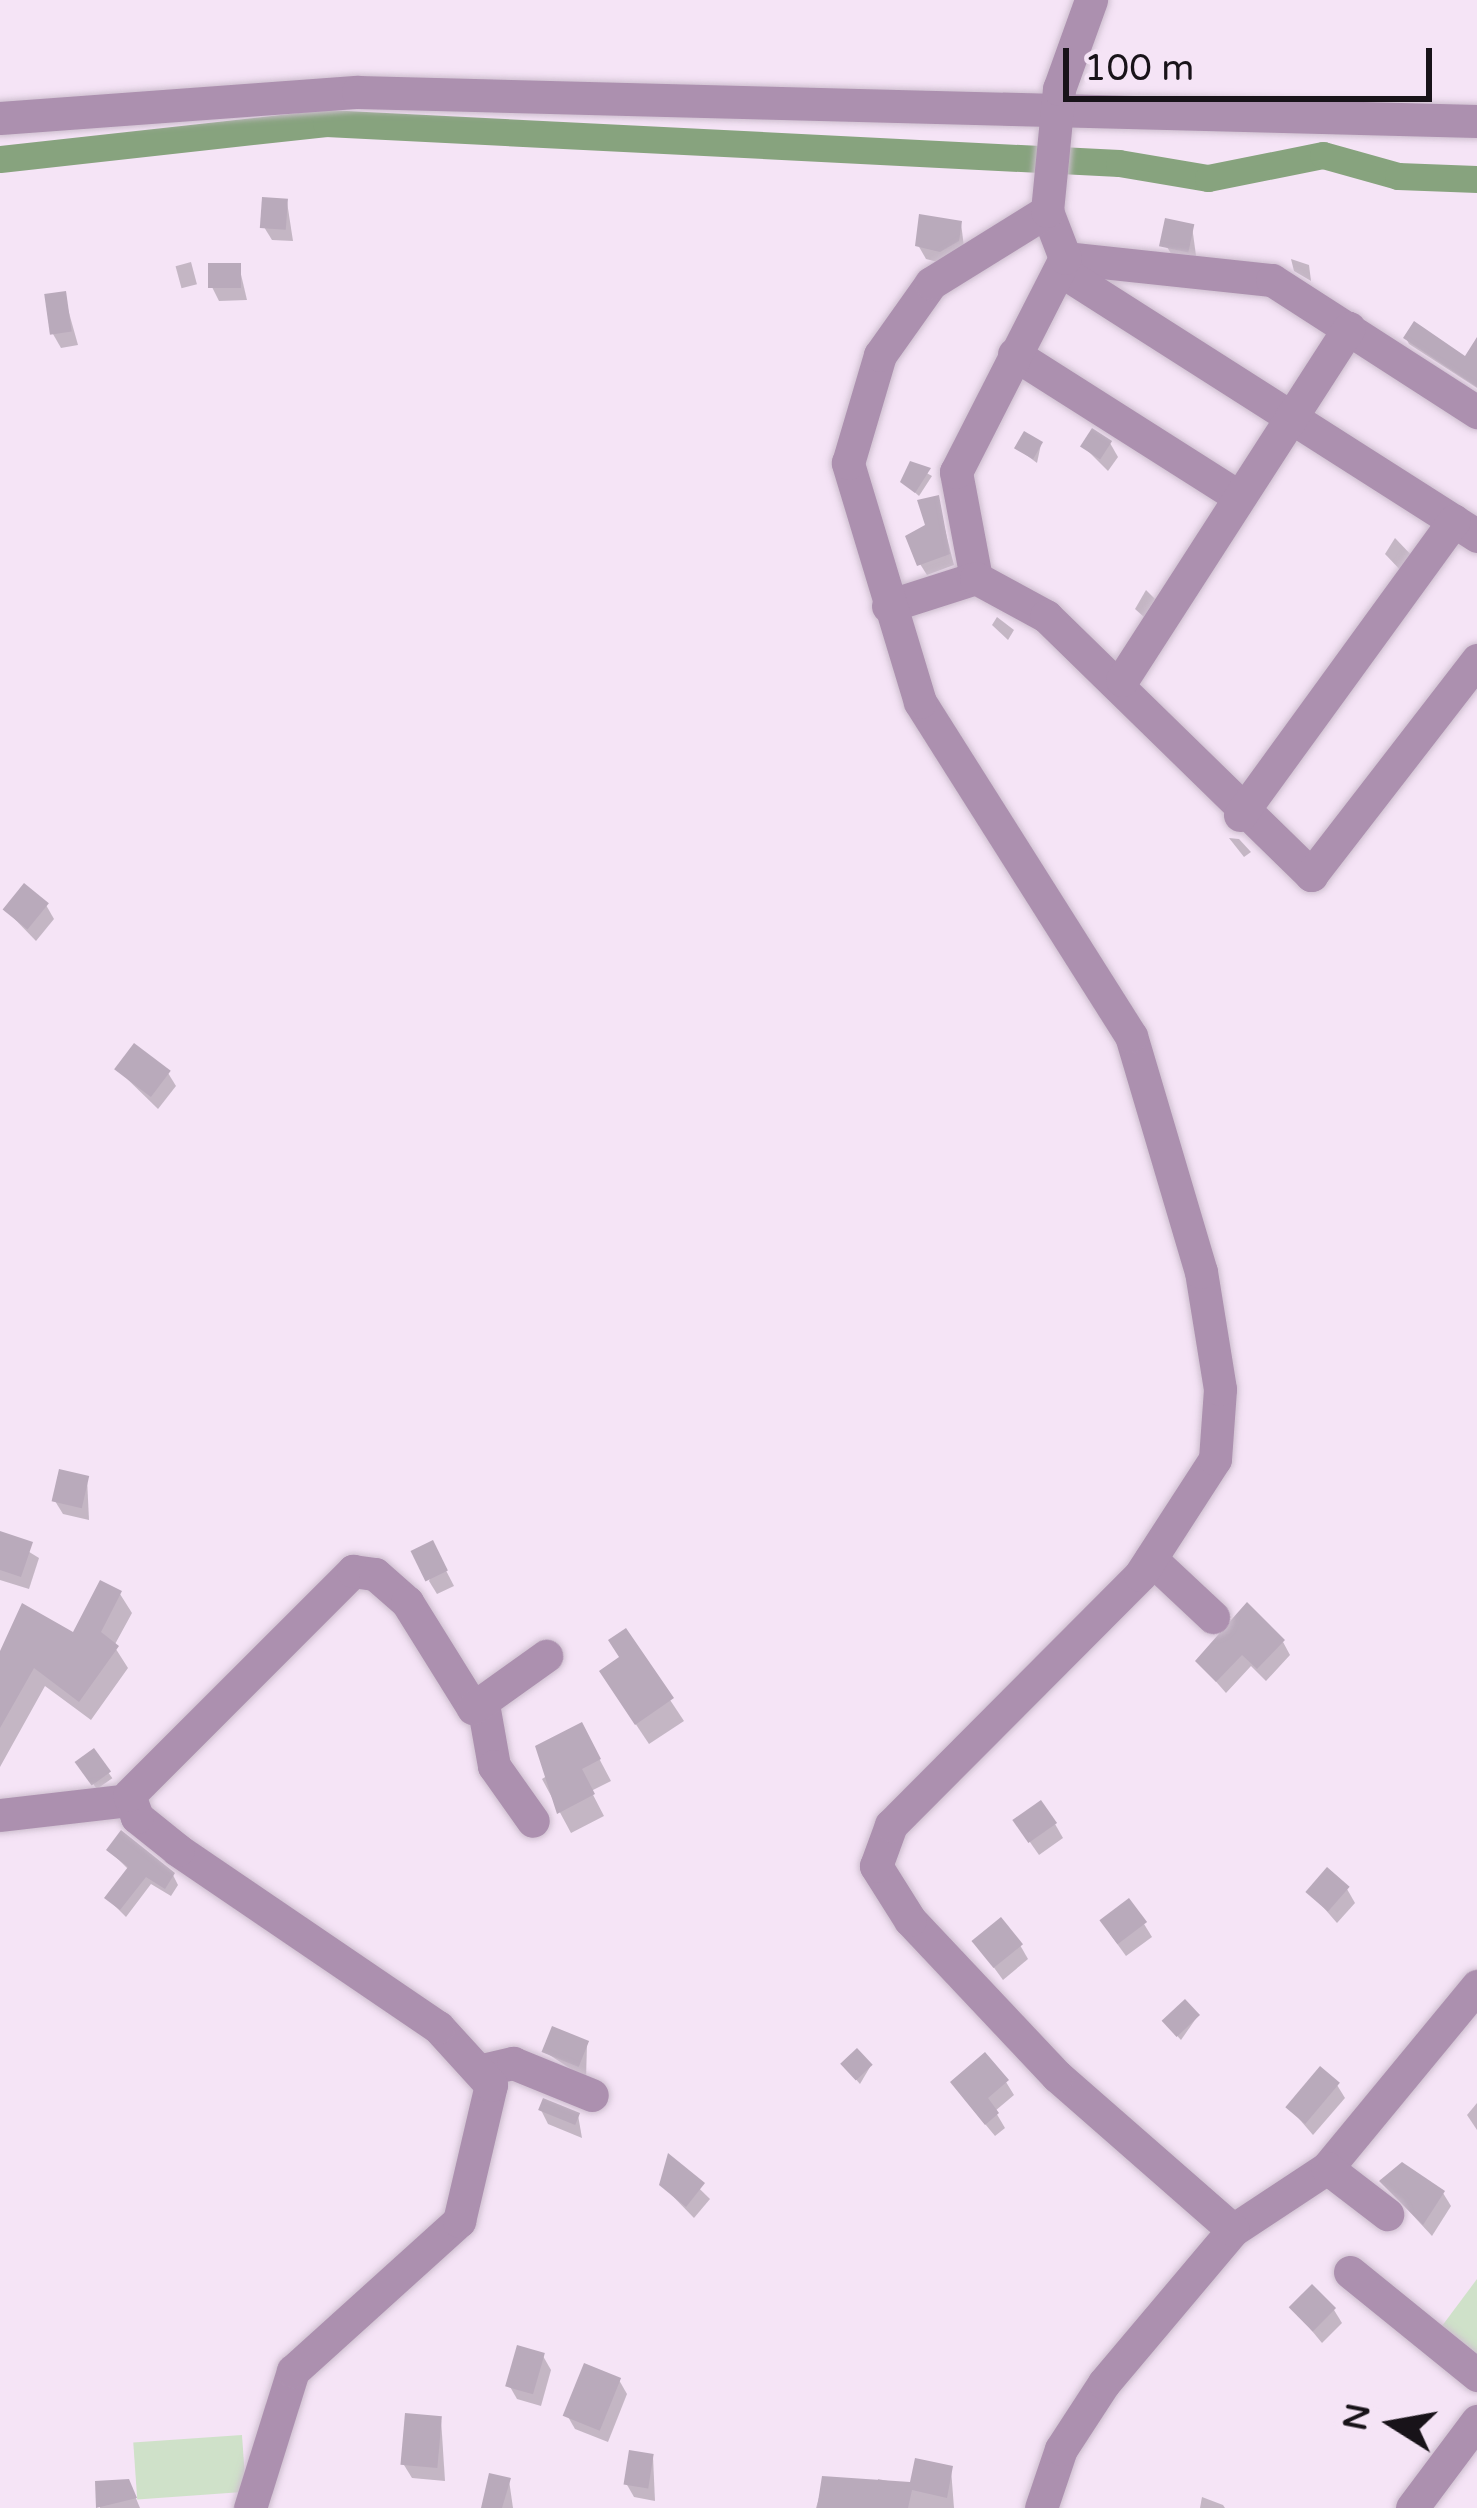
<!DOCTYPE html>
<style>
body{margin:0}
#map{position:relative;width:1477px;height:2508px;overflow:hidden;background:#f5e4f6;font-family:"Varela Round",sans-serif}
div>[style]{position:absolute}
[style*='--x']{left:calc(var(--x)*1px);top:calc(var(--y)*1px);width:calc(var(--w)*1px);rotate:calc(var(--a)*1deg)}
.green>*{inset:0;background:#cfe1c9;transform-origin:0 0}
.shadow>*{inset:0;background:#0003;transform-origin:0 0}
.canal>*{height:27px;margin:-13.5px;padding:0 13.5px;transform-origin:13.5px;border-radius:13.5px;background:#87a37e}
.building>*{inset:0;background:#b9aabb;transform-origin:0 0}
.roads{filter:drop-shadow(0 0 3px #cdbece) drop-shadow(0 0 3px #cdbece)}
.minor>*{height:33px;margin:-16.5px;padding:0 16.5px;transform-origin:16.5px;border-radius:16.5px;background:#ac90af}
span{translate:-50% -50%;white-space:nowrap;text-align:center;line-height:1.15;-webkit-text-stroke:9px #f5e4f6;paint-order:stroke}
.north{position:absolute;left:1333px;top:2364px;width:120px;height:120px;-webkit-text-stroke:9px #f5e4f6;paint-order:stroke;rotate:281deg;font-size:33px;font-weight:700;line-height:48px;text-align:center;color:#181319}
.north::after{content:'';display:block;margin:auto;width:42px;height:54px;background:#181319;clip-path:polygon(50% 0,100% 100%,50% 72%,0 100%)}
.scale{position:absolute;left:1063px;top:48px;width:369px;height:54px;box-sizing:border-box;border:6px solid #181319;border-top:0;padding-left:15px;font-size:36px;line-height:42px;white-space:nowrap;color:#181319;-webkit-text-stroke:9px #f5e4f6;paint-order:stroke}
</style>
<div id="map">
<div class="green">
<div style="clip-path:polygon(1477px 2279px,1477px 2365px,1436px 2334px)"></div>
<div style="left:242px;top:2435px;width:57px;height:109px;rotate:86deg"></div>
</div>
<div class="shadow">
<div style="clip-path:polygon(287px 202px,293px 241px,272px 240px,264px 227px)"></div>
<div style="clip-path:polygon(961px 223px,965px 255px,949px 265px,926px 259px,918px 245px)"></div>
<div style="clip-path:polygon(1192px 226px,1197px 263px,1175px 260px,1167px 247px)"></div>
<div style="clip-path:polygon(1291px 259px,1309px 265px,1311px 281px,1294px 271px)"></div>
<div style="left:191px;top:262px;width:23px;height:16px;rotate:75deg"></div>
<div style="clip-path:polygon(239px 266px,247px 300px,219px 301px,212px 287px)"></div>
<div style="clip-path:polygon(64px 295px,78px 345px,61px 348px,53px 334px)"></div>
<div style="clip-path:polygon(1406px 338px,1477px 364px,1477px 388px,1409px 344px)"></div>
<div style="clip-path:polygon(1110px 443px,1118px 457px,1108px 471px,1084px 447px)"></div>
<div style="clip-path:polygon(1041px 444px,1037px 463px,1017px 448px)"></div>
<div style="clip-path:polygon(912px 465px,932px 476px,919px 496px,903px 482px)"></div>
<div style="clip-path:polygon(937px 498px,954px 565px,927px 575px,920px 564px)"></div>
<div style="clip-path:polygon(1395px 538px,1416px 560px,1405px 575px,1385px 554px)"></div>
<div style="clip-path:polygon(1146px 590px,1155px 599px,1144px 617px,1135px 609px)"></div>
<div style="clip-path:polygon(997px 617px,1014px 630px,1008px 640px,992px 625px)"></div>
<div style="clip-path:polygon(1229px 838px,1239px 839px,1251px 852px,1244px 857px)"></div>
<div style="clip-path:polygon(46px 905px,54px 919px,36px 941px,6px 910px)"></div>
<div style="clip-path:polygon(117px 1069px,168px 1073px,176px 1086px,158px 1109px)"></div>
<div style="clip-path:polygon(87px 1478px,89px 1520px,63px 1514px,55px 1501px)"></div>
<div style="clip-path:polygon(0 1534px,39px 1558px,29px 1589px,0 1580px)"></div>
<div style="clip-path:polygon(439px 1557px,454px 1586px,437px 1594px,429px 1581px)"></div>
<div style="clip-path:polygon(120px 1594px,132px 1613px,114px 1646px,128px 1668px,91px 1720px,45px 1686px,0 1767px,0 1652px,74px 1636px)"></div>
<div style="clip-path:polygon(625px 1632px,684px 1721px,649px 1744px,615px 1693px)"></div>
<div style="clip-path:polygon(1283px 1642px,1290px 1655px,1266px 1681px,1251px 1666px,1226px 1693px,1198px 1661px)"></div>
<div style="clip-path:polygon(593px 1747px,611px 1781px,591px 1791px,604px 1816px,571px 1833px,542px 1779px)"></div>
<div style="left:94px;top:1752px;width:32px;height:19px;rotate:55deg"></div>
<div style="clip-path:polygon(1055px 1824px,1063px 1838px,1039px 1855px,1025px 1835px)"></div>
<div style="clip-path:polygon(110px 1851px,173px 1875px,178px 1885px,171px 1896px,151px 1884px,126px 1917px,107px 1898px,129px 1870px)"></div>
<div style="clip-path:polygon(1347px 1889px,1355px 1903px,1337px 1923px,1310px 1892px)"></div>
<div style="clip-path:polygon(1144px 1924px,1152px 1937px,1126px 1956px,1110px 1934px)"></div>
<div style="clip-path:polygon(976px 1943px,1020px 1945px,1028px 1959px,1003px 1980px)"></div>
<div style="clip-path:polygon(1197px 2017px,1181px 2040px,1169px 2027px)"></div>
<div style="clip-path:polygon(587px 2044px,586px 2079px,545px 2052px)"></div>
<div style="clip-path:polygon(870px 2067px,860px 2084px,847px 2069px)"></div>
<div style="clip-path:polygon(1006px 2082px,1014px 2095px,995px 2111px,1005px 2128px,995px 2136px,962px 2096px)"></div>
<div style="clip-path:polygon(1337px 2085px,1345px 2098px,1313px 2135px,1288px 2106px)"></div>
<div style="clip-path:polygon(1477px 2103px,1477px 2130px,1467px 2115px)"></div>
<div style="clip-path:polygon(541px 2110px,578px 2115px,582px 2138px,548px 2124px)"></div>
<div style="clip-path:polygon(668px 2158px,710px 2199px,694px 2218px,661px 2184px)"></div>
<div style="clip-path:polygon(1382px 2182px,1443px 2193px,1451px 2206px,1432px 2236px)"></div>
<div style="clip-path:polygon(1293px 2308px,1334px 2310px,1342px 2323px,1322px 2343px)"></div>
<div style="clip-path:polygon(543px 2356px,551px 2370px,541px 2406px,517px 2399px,509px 2385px)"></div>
<div style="clip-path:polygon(619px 2380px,627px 2394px,608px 2442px,575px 2429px,567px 2415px)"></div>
<div style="clip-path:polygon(441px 2419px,445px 2481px,412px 2478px,404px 2465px)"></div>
<div style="clip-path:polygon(653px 2457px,655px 2501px,634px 2497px,626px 2483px)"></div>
<div style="clip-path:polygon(951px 2469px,954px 2508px,816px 2508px,824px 2480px,876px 2490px,878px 2479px,913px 2486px)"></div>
<div style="clip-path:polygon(509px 2480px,513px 2508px,485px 2508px)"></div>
<div style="clip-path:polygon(98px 2483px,135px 2496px,140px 2508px,100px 2508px)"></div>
<div style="clip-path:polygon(1202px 2497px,1223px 2505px,1225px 2508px,1200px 2508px)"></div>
</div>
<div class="canal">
<div style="--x:0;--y:159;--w:328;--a:-6.3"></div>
<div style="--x:326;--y:123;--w:794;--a:2.89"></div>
<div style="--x:1119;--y:163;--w:90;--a:9.6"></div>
<div style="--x:1208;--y:178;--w:117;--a:-11.3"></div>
<div style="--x:1323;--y:155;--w:78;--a:15.6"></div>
<div style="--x:1398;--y:176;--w:79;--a:2.2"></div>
</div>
<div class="building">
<div style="left:262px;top:197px;width:26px;height:31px;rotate:4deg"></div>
<div style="clip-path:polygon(919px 214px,962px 221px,959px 241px,940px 252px,915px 246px)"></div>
<div style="left:1165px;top:218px;width:30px;height:29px;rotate:12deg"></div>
<div style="left:241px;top:263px;width:25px;height:33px;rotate:90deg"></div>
<div style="left:66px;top:291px;width:41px;height:22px;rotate:82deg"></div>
<div style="clip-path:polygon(1414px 321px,1465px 356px,1477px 337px,1477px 387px,1403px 338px)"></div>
<div style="left:1092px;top:428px;width:24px;height:22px;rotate:33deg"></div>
<div style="left:1024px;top:431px;width:22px;height:20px;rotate:30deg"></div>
<div style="clip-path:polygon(910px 461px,931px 468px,915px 493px,900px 482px)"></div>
<div style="clip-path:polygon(939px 495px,950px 554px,917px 566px,905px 536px,925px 525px,917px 500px)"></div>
<div style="left:24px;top:883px;width:32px;height:34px;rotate:39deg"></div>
<div style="left:134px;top:1043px;width:46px;height:33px;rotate:37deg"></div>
<div style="left:59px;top:1469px;width:31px;height:33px;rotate:13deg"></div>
<div style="clip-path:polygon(0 1531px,33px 1542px,21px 1577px,0 1570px)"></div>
<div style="left:433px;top:1540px;width:34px;height:25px;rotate:64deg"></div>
<div style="clip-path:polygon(100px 1580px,122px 1591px,101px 1632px,119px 1646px,79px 1702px,34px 1668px,0 1728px,0 1651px,22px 1603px,73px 1632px)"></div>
<div style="clip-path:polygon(1247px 1602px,1285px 1640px,1257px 1669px,1242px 1655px,1216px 1682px,1195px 1661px)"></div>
<div style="clip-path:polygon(626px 1628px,674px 1698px,635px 1725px,599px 1671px,619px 1657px,608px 1640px)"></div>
<div style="clip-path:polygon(582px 1722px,601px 1759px,582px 1769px,595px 1794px,557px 1814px,535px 1746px)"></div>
<div style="left:94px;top:1748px;width:29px;height:24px;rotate:54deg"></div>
<div style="left:1041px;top:1800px;width:28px;height:35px;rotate:55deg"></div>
<div style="clip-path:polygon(121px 1830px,175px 1873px,165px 1889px,146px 1877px,120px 1910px,104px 1898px,128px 1867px,106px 1850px)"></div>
<div style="left:1327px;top:1867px;width:30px;height:33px;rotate:41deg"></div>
<div style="left:1129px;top:1898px;width:30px;height:37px;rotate:53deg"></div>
<div style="left:1001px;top:1917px;width:35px;height:38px;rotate:51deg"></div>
<div style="left:1185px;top:1999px;width:22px;height:32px;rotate:47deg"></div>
<div style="left:552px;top:2026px;width:40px;height:28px;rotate:22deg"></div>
<div style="left:857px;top:2048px;width:23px;height:23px;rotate:47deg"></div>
<div style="clip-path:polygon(985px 2052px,1009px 2080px,988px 2098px,999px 2113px,985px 2125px,950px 2082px)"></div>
<div style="left:1320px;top:2066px;width:26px;height:54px;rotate:40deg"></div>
<div style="left:543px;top:2098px;width:40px;height:13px;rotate:22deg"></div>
<div style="clip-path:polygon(668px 2153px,705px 2183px,686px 2207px,659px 2185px)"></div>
<div style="clip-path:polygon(1402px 2162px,1445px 2191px,1423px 2225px,1379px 2181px)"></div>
<div style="left:1312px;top:2284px;width:34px;height:33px;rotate:45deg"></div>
<div style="left:517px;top:2345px;width:29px;height:43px;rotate:16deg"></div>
<div style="left:584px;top:2363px;width:40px;height:57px;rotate:22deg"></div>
<div style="left:405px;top:2413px;width:37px;height:52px;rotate:5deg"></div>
<div style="left:629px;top:2450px;width:25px;height:35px;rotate:9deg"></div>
<div style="clip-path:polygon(915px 2458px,953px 2466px,947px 2498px,912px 2490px,908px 2508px,817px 2508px,822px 2476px,910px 2482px)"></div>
<div style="clip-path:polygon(489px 2473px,511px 2478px,502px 2508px,481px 2508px)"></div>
<div style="clip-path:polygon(129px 2479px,137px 2498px,96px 2508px,95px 2481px)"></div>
</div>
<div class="roads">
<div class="minor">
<div style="--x:0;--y:118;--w:359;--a:-4.2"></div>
<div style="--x:358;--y:92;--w:1119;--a:1.48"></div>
<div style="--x:1065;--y:258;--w:208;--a:6.1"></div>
<div style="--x:1272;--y:280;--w:244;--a:32.8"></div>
<div style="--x:1060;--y:270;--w:495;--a:32.5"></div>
<div style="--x:1014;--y:354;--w:262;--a:32.4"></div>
<div style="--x:976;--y:578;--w:108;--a:-100.7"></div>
<div style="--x:956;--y:472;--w:240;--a:-63"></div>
<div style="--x:1065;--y:258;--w:50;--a:-111"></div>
<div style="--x:888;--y:606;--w:92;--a:-17.7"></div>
<div style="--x:976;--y:578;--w:80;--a:28.5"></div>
<div style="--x:1046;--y:616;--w:371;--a:44.3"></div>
<div style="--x:1311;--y:875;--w:272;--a:-52.3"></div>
<div style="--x:1122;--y:680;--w:419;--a:-57.2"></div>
<div style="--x:1240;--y:815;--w:364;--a:-54"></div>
<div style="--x:1151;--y:1559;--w:85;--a:43.1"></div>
<div style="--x:483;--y:1704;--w:63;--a:79.9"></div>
<div style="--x:494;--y:1766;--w:67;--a:54.7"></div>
<div style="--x:0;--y:1815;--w:130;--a:-6.6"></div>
<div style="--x:482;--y:2070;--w:32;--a:-13"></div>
<div style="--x:513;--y:2063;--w:85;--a:22.1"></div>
<div style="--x:1327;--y:2168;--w:236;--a:-50.5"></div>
<div style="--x:1233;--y:2230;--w:113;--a:-33.4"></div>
<div style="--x:1327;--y:2168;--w:76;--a:37.5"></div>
<div style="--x:1350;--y:2272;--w:164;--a:39"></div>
<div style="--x:250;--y:2508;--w:144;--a:-72.6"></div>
<div style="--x:293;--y:2371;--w:224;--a:-42.1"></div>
<div style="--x:459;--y:2221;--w:140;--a:-76.8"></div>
<div style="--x:491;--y:2085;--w:79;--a:-132.4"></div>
<div style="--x:438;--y:2027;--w:315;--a:-145.8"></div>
<div style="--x:178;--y:1850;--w:53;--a:-141.2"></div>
<div style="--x:137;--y:1817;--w:23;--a:-110"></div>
<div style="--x:129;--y:1795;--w:317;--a:-45"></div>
<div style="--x:353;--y:1571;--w:22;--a:8"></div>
<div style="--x:375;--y:1574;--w:43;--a:41.2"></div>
<div style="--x:407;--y:1602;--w:125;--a:58.1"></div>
<div style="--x:473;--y:1708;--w:90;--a:-35.5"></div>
<div style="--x:1041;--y:2508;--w:62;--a:-71.3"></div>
<div style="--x:1061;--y:2449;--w:79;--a:-56.9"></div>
<div style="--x:1104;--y:2383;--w:200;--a:-49.9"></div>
<div style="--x:1233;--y:2230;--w:234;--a:-138.8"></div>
<div style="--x:1057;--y:2076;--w:214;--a:-133.3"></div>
<div style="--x:910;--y:1920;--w:64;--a:-122.2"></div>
<div style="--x:876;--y:1866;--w:44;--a:-69.9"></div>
<div style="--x:891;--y:1825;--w:353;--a:-45.1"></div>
<div style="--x:1140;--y:1575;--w:138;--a:-57.1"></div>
<div style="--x:1215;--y:1459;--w:70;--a:-85.9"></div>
<div style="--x:1220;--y:1389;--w:119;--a:-99.2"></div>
<div style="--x:1201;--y:1272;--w:246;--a:-106.5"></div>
<div style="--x:1131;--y:1036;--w:395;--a:-122.3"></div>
<div style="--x:920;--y:702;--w:250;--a:-106.8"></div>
<div style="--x:848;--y:463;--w:113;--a:-73.5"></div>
<div style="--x:880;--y:355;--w:88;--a:-54.7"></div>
<div style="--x:931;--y:283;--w:137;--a:-31.8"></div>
<div style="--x:1047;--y:211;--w:123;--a:-84.4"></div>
<div style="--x:1059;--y:89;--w:95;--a:-70.2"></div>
<div style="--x:1412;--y:2508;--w:109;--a:-53.2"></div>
</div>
</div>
<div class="north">N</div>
<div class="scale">100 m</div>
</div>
